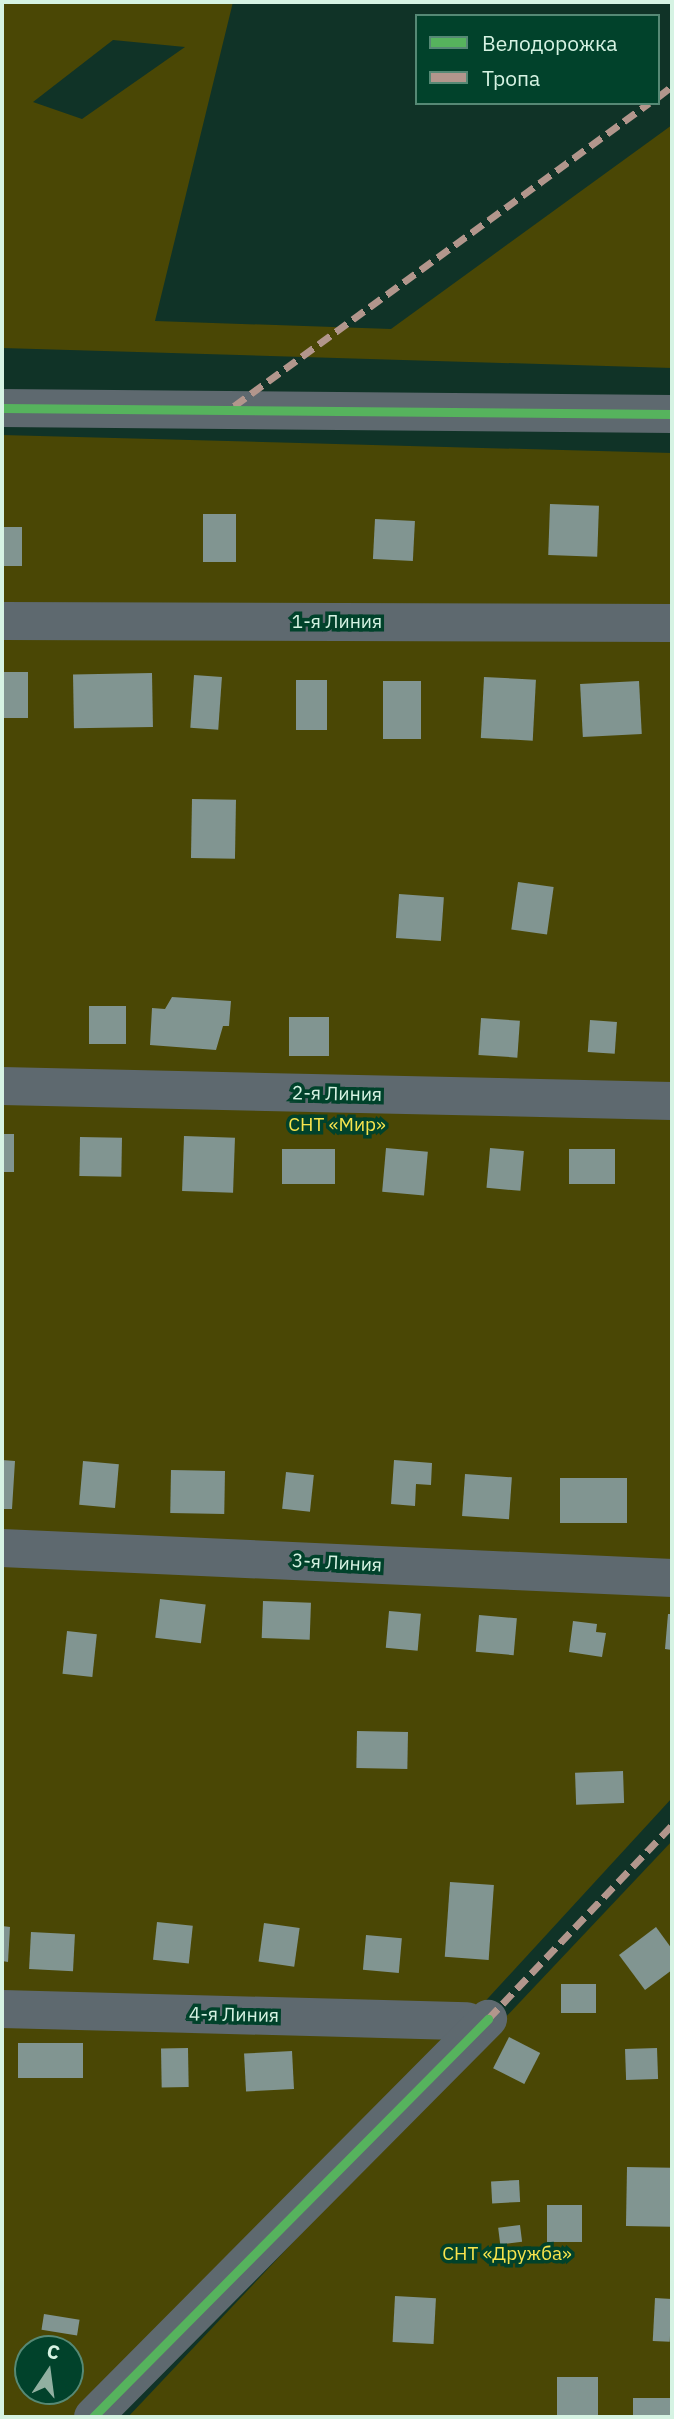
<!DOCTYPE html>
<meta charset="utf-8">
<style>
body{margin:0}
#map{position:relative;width:674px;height:2419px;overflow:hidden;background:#103327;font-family:"IBM Plex Sans",sans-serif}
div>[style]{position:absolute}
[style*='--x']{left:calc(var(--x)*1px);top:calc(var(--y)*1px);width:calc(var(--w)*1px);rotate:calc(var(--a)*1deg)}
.green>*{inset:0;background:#4a4705}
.building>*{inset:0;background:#819591;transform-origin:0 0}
.minor>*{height:38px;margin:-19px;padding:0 19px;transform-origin:19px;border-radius:19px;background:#5e696f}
.quiet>*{height:7px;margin-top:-3.5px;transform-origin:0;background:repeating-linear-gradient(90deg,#b2968c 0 14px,transparent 0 21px)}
.cycleway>*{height:9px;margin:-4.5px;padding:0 4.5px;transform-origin:4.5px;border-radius:4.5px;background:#56b35d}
span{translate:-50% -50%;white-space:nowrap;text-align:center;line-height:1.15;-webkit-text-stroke:7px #01422b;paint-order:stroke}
.street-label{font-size:19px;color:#d6f3e3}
.park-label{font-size:19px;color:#f7e44d}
.frame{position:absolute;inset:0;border:4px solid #d6f3e3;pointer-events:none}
.legend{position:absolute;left:415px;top:14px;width:245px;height:91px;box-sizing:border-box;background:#01422b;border:2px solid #568975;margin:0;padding:9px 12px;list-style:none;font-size:21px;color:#d6f3e3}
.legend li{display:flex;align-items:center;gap:14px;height:35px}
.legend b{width:35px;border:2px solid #568975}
.north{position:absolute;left:14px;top:2335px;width:70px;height:70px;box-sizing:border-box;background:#01422b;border:2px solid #568975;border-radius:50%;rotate:13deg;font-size:19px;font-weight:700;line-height:28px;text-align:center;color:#d6f3e3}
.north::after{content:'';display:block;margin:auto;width:24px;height:32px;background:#91b0a1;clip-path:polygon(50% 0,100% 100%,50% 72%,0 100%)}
</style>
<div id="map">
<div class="green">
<div style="clip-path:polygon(evenodd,2px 2px,233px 2px,155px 321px,391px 329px,672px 125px,672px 368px,2px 348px,2px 2px,113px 40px,185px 47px,82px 119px,33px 102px,113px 40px)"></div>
<div style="clip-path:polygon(evenodd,2px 435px,672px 453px,672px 1798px,456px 2033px,73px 2417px,2px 2417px,2px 435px,28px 2349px,70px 2349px,70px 2391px,28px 2391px,28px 2349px)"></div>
<div style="clip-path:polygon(672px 1841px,672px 2417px,128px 2417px)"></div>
</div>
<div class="building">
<div style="left:550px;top:504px;width:49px;height:51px;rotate:2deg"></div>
<div style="left:203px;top:514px;width:33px;height:48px"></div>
<div style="left:375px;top:519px;width:40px;height:40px;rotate:3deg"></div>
<div style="left:2px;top:527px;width:20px;height:39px"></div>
<div style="left:2px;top:672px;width:26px;height:46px"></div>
<div style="left:152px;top:673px;width:54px;height:79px;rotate:89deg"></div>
<div style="left:194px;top:675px;width:28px;height:53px;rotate:4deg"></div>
<div style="left:484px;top:677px;width:52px;height:61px;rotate:3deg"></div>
<div style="left:296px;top:680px;width:31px;height:50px"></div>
<div style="left:383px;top:681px;width:38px;height:58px"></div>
<div style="left:639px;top:681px;width:53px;height:59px;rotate:87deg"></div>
<div style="left:192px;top:799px;width:44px;height:59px;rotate:1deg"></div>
<div style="left:518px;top:882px;width:36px;height:48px;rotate:8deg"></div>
<div style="left:399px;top:894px;width:45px;height:44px;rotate:4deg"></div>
<div style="clip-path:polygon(172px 997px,231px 1001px,229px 1026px,223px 1026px,216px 1050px,150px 1045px,152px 1008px,165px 1009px)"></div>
<div style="left:89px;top:1006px;width:37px;height:38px"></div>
<div style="left:329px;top:1017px;width:39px;height:40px;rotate:90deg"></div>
<div style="left:481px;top:1018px;width:39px;height:37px;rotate:4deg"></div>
<div style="left:590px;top:1020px;width:27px;height:32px;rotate:4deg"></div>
<div style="left:2px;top:1134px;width:12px;height:38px"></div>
<div style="left:184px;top:1136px;width:51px;height:55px;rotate:2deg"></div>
<div style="left:80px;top:1137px;width:42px;height:39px;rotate:1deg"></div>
<div style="left:386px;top:1148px;width:42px;height:44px;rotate:5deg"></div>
<div style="left:490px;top:1148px;width:34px;height:40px;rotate:5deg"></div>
<div style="left:282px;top:1149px;width:53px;height:35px"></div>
<div style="left:569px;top:1149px;width:46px;height:35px"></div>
<div style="clip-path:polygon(2px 1460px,15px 1461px,12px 1509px,2px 1509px)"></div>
<div style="clip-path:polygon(394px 1460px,432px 1463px,431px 1485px,416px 1484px,415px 1506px,391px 1504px)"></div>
<div style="left:83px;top:1461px;width:36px;height:44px;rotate:5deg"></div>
<div style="left:171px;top:1470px;width:54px;height:43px;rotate:1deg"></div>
<div style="left:286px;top:1472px;width:28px;height:37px;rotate:6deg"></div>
<div style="left:465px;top:1474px;width:47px;height:42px;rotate:4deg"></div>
<div style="left:560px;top:1478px;width:67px;height:45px"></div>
<div style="left:160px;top:1599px;width:46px;height:39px;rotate:7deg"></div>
<div style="left:263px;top:1601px;width:48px;height:37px;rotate:2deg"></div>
<div style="left:389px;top:1611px;width:32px;height:37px;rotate:5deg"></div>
<div style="clip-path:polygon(668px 1614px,672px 1614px,672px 1650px,665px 1649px)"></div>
<div style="left:479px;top:1615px;width:38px;height:37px;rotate:5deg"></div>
<div style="clip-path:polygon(573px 1621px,597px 1624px,596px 1632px,606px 1633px,602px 1657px,569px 1652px)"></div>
<div style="left:67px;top:1631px;width:30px;height:43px;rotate:6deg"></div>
<div style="left:357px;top:1731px;width:51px;height:37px;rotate:1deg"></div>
<div style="left:623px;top:1771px;width:32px;height:48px;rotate:88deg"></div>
<div style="left:450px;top:1882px;width:44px;height:75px;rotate:4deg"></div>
<div style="left:157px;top:1922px;width:36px;height:38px;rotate:6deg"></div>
<div style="left:264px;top:1923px;width:36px;height:39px;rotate:8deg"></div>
<div style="clip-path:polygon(2px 1926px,10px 1927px,8px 1962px,2px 1961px)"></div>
<div style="clip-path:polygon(656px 1927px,672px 1949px,672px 1970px,645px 1990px,619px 1955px)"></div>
<div style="left:31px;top:1932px;width:44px;height:37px;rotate:3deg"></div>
<div style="left:366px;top:1935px;width:36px;height:35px;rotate:5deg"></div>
<div style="left:561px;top:1984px;width:35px;height:29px"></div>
<div style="left:509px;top:2037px;width:35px;height:35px;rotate:27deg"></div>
<div style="left:18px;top:2043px;width:65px;height:35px"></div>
<div style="left:188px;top:2048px;width:39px;height:27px;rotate:89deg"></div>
<div style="left:657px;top:2048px;width:31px;height:32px;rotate:88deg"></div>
<div style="left:292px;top:2051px;width:38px;height:48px;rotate:87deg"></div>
<div style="left:627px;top:2167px;width:45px;height:59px;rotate:1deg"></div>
<div style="left:519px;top:2180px;width:22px;height:28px;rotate:87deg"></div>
<div style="left:547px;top:2205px;width:35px;height:37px"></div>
<div style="left:520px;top:2225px;width:17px;height:22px;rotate:83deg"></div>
<div style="left:395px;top:2296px;width:41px;height:46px;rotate:3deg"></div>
<div style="left:655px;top:2298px;width:17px;height:43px;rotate:3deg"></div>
<div style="left:44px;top:2314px;width:36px;height:16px;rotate:9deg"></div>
<div style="clip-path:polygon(28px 2357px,28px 2377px,19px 2372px)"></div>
<div style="left:557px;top:2377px;width:41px;height:40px"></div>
<div style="left:633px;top:2398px;width:39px;height:19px"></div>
</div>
<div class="minor">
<div style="--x:2;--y:408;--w:670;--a:0.51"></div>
<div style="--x:2;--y:621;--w:670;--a:0.17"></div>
<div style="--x:2;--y:1086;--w:670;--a:1.28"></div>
<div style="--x:2;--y:1548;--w:671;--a:2.56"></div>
<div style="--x:2;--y:2009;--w:465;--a:1.5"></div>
<div style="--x:93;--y:2417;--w:561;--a:-45.22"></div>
</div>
<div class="quiet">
<div style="--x:658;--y:97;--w:18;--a:-38"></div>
<div style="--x:234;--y:406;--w:514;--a:-36.13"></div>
<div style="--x:488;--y:2019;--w:267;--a:-46.5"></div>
</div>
<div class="cycleway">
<div style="--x:2;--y:408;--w:670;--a:0.51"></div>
<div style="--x:93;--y:2417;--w:561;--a:-45.22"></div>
</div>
<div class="street-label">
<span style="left:337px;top:622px">1-я Линия</span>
<span style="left:337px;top:1094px;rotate:1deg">2-я Линия</span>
<span style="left:337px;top:1563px;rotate:3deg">3-я Линия</span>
<span style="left:234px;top:2015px;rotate:1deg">4-я Линия</span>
</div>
<div class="park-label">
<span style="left:337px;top:1125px">СНТ «Мир»</span>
<span style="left:507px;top:2254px">СНТ «Дружба»</span>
</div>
<div class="frame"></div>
<ul class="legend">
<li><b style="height:9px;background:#56b35d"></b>Велодорожка</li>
<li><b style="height:9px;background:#b2968c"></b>Тропа</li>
</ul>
<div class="north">С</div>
</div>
